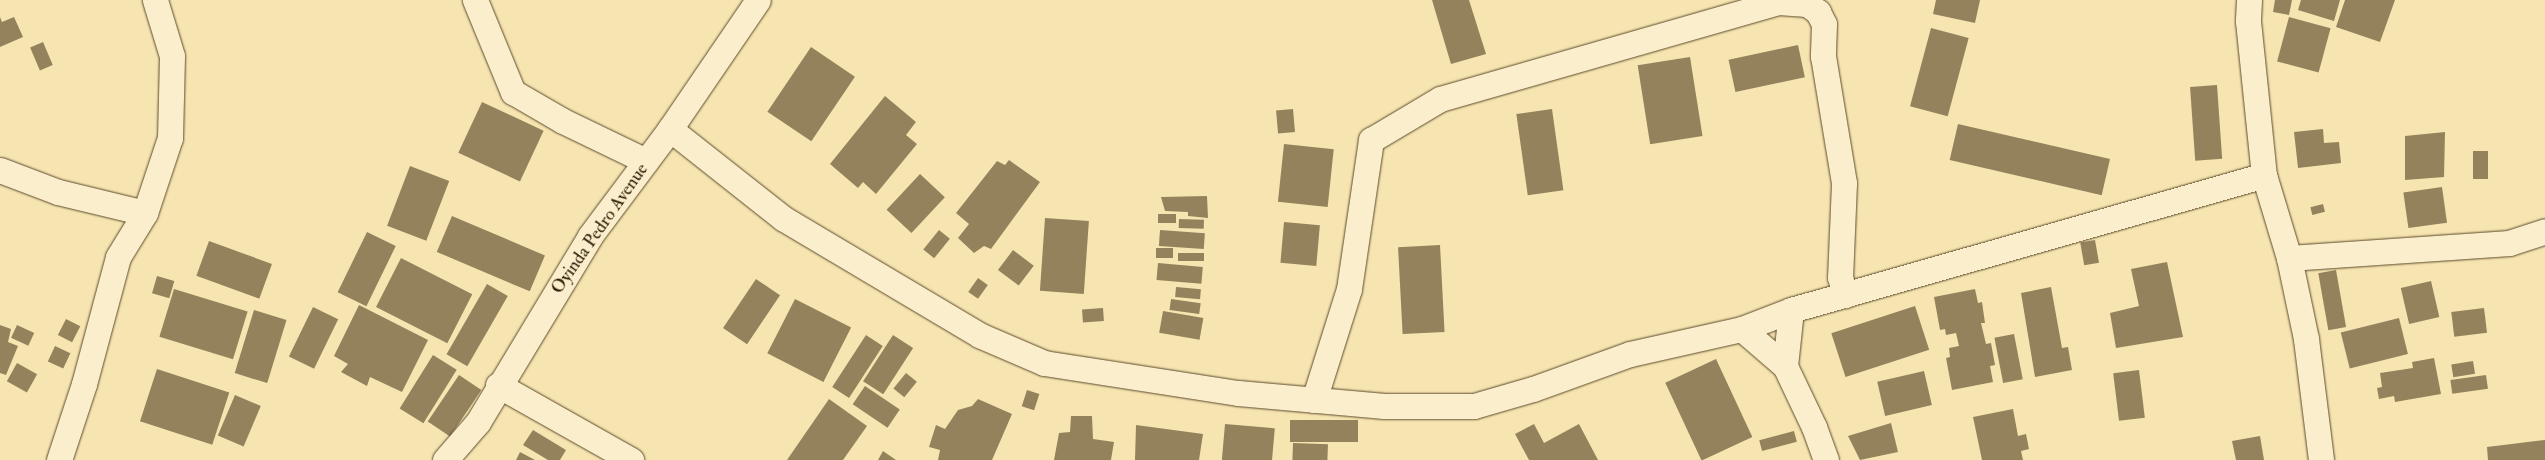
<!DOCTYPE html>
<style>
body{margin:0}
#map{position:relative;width:2545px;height:460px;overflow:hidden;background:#f7e5b1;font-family:"IM FELL Double Pica",serif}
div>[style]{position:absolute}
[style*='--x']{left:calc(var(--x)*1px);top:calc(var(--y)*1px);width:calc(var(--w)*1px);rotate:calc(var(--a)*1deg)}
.building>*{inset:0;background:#94825c;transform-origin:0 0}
.roads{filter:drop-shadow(0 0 1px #5c4a2c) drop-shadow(0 0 1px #5c4a2c)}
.minor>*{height:25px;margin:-12.5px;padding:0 12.5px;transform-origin:12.5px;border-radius:12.5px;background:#faeecc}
span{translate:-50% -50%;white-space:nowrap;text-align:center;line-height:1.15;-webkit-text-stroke:4.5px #faeecc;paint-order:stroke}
.street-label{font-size:18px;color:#291600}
</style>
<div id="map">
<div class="building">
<div style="clip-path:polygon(1432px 0,1469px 0,1486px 54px,1451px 64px)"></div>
<div style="clip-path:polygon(1936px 0,1980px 0,1975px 23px,1933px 14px)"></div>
<div style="clip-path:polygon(2275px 0,2292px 0,2289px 15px,2273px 12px)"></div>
<div style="clip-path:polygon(2301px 0,2340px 0,2334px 21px,2298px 10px)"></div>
<div style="clip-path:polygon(2345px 0,2395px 0,2380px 42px,2336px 27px)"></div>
<div style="clip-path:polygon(0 17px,2px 22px,14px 17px,23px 37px,0 47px)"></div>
<div style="left:2289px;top:17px;width:43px;height:46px;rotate:15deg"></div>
<div style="left:1931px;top:28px;width:39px;height:81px;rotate:15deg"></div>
<div style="left:43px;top:42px;width:25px;height:14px;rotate:67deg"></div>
<div style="left:1798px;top:45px;width:33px;height:71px;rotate:78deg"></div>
<div style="left:811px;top:47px;width:53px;height:78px;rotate:34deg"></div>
<div style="left:1690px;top:57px;width:80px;height:53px;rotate:81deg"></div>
<div style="left:2217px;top:85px;width:74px;height:27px;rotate:86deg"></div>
<div style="clip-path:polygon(885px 96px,916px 122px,906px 135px,917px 144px,876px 194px,863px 182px,858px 188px,830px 164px)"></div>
<div style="left:482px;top:102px;width:68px;height:56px;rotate:25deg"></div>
<div style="left:1293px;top:109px;width:23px;height:17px;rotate:85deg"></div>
<div style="left:1552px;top:109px;width:82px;height:36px;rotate:82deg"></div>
<div style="left:1958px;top:124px;width:156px;height:37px;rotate:13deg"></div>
<div style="clip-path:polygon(2323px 129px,2324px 143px,2339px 142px,2341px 163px,2298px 168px,2294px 132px)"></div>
<div style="clip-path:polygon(2445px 132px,2444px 177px,2405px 180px,2405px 136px)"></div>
<div style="left:1284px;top:144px;width:50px;height:58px;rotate:6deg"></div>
<div style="left:2488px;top:151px;width:28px;height:15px;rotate:90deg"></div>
<div style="clip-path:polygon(1009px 160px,1040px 182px,991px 249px,984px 246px,974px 253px,958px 238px,969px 224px,956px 213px,997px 161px,1005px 165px)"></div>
<div style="left:410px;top:166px;width:42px;height:64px;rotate:21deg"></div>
<div style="left:920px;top:174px;width:34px;height:49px;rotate:43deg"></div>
<div style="left:2442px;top:187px;width:36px;height:39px;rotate:82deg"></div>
<div style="clip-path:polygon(1207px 196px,1208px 218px,1188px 216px,1188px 212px,1165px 211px,1161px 197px)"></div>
<div style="left:2323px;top:204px;width:8px;height:13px;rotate:76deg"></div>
<div style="left:1158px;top:214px;width:18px;height:9px"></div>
<div style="left:452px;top:216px;width:101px;height:39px;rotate:23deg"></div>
<div style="left:1045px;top:218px;width:44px;height:73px;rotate:4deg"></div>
<div style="left:1179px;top:219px;width:25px;height:9px;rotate:2deg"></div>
<div style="left:1284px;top:222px;width:36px;height:41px;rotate:5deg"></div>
<div style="left:939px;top:230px;width:14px;height:25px;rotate:39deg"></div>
<div style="left:1160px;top:230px;width:45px;height:16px;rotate:4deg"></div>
<div style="left:367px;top:232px;width:32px;height:67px;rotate:26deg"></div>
<div style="left:2095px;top:240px;width:23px;height:15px;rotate:80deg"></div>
<div style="left:209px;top:241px;width:67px;height:37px;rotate:20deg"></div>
<div style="left:1440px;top:245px;width:87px;height:42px;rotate:87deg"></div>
<div style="left:1156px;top:248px;width:17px;height:10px"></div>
<div style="left:1013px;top:250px;width:26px;height:25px;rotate:37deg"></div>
<div style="left:1178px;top:253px;width:26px;height:8px"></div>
<div style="left:401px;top:258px;width:80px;height:55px;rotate:27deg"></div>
<div style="clip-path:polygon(2167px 262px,2183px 337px,2116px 348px,2110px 313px,2139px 306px,2131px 269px)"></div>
<div style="left:1158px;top:263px;width:45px;height:17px;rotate:5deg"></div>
<div style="left:2336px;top:270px;width:58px;height:18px;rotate:80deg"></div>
<div style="left:157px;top:276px;width:18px;height:18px;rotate:16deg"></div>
<div style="left:978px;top:278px;width:12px;height:17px;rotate:35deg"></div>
<div style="left:756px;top:279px;width:29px;height:59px;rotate:34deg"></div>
<div style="left:2431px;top:281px;width:37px;height:31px;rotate:77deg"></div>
<div style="left:487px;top:284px;width:24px;height:81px;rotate:30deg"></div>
<div style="left:1176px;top:287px;width:25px;height:10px;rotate:5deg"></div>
<div style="clip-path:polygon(2051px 287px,2062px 348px,2068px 347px,2072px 370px,2035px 377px,2021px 293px)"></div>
<div style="left:174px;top:289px;width:77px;height:50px;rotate:17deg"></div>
<div style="clip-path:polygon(1975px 289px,1978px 303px,1982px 302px,1985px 323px,1981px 323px,1986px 344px,1991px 343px,1995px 365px,1990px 366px,1993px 382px,1952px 390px,1946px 358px,1950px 357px,1949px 348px,1959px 346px,1956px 333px,1946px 335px,1945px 329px,1940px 330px,1934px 297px)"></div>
<div style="left:795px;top:299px;width:63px;height:61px;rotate:27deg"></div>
<div style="left:1171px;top:299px;width:30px;height:11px;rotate:8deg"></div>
<div style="clip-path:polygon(359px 305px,428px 340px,402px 392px,370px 377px,367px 386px,341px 372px,348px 364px,334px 356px)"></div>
<div style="left:1915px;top:306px;width:46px;height:88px;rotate:72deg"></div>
<div style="left:313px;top:307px;width:28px;height:55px;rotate:26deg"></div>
<div style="left:1103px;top:308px;width:13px;height:21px;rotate:86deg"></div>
<div style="left:2484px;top:308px;width:25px;height:33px;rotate:83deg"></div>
<div style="left:254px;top:310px;width:34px;height:66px;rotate:17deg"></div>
<div style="left:1163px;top:311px;width:41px;height:22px;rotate:10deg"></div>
<div style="left:2399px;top:318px;width:37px;height:60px;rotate:76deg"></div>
<div style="left:66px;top:319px;width:16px;height:18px;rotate:27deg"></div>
<div style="clip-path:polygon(0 325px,11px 329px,8px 342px,18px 346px,6px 375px,0 373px)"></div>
<div style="left:17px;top:325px;width:19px;height:14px;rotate:25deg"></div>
<div style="left:2014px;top:334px;width:46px;height:20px;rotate:79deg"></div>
<div style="left:866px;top:335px;width:20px;height:62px;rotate:33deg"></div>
<div style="left:893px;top:335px;width:24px;height:55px;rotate:33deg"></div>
<div style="left:55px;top:346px;width:17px;height:17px;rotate:25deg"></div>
<div style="left:433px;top:355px;width:28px;height:63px;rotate:32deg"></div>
<div style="clip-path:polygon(2434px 358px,2441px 394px,2395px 402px,2394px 396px,2379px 399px,2377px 388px,2382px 387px,2380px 373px,2413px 368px,2412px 362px)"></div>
<div style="left:1716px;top:359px;width:86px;height:56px;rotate:65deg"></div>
<div style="left:2473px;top:361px;width:13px;height:22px;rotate:81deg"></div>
<div style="left:17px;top:363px;width:23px;height:21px;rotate:29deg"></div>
<div style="left:157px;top:369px;width:76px;height:55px;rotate:18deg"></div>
<div style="left:2139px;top:370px;width:48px;height:26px;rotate:83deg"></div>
<div style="left:1924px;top:371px;width:35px;height:48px;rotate:77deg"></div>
<div style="left:906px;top:373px;width:14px;height:20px;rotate:39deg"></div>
<div style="left:459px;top:375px;width:27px;height:56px;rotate:34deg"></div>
<div style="left:2486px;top:375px;width:14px;height:36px;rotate:82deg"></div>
<div style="left:865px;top:386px;width:42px;height:22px;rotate:34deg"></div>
<div style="left:1027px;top:390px;width:13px;height:17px;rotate:18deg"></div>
<div style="left:235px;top:395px;width:28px;height:44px;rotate:23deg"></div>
<div style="clip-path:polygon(829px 399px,867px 426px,843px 460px,787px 460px)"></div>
<div style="clip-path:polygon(978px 399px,1012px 414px,992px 460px,938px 460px,940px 450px,929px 447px,936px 425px,945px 429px,958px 410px,972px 406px)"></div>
<div style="clip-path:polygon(2013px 409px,2018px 436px,2026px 434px,2029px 449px,2021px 451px,2023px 460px,1982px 460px,1973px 417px)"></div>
<div style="clip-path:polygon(1071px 416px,1092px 416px,1093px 439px,1114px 442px,1111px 460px,1054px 460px,1059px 433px,1070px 432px)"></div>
<div style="left:1358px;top:420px;width:22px;height:68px;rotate:90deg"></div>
<div style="clip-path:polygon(1891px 423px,1898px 452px,1860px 460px,1848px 436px)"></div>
<div style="left:1225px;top:424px;width:50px;height:36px;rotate:5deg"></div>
<div style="clip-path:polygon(1534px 424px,1544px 443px,1579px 424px,1598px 460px,1529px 460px,1515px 434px)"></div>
<div style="clip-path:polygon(1136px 425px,1203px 434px,1199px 460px,1135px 460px)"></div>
<div style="clip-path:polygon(533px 430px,566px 450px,560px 460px,548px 460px,523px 445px)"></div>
<div style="left:1794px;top:431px;width:11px;height:36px;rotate:75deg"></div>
<div style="clip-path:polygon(2260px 436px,2264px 460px,2236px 460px,2232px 441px)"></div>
<div style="clip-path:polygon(2545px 440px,2545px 460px,2488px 460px,2487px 447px)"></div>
<div style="left:1293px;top:443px;width:35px;height:17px;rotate:2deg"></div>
<div style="clip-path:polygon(883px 451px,896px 460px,878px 460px)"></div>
<div style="clip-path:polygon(520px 452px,535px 460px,516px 460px)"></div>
</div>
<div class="roads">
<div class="minor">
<div style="--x:475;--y:0;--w:100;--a:67.6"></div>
<div style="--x:513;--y:92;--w:58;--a:30.1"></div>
<div style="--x:563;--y:121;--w:92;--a:25.7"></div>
<div style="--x:2249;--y:0;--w:21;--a:93"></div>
<div style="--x:2248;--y:21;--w:155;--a:84.1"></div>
<div style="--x:2264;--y:175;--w:87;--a:73.2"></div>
<div style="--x:2289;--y:258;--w:83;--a:78.1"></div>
<div style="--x:2306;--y:339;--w:122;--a:82.9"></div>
<div style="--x:670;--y:129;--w:145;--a:38.3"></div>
<div style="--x:784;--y:219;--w:227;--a:30.7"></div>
<div style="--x:979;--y:335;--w:71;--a:23.3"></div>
<div style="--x:1044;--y:363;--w:196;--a:8.8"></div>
<div style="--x:1238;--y:393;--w:147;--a:5.1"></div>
<div style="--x:1384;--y:406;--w:90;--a:0"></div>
<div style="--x:1474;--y:406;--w:61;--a:-16.1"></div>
<div style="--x:1533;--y:389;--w:103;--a:-19.8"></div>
<div style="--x:1630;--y:354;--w:115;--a:-12.6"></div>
<div style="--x:1742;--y:329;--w:53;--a:-21.2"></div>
<div style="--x:1791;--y:310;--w:492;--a:-15.9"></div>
<div style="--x:0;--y:170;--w:62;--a:20.8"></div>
<div style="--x:58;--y:192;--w:89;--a:13.6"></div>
<div style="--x:2289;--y:258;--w:221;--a:-3.9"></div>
<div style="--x:2509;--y:243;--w:38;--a:-18"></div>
<div style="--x:1742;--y:329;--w:57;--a:40.7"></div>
<div style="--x:1785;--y:366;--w:68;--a:64.6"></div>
<div style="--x:1814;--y:427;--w:35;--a:70"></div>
<div style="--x:1785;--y:366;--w:56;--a:-83.9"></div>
<div style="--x:498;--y:385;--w:153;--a:29.4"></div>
<div style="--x:1314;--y:400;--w:116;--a:-72.5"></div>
<div style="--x:1349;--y:289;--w:151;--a:-81.6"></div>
<div style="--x:1371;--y:140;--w:80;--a:-30.7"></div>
<div style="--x:1440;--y:99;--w:352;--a:-16"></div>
<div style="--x:1778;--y:2;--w:29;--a:4"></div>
<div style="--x:1807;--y:4;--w:14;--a:36"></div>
<div style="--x:1818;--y:12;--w:13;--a:63"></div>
<div style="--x:1824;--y:24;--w:32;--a:92"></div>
<div style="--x:1823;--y:56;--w:129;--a:80.6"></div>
<div style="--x:1844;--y:183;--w:94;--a:92.4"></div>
<div style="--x:1840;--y:277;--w:19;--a:74"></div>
<div style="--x:59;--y:460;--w:80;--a:-71.8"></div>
<div style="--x:84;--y:384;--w:131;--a:-75"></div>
<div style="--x:118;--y:257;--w:52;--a:-58.5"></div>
<div style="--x:145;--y:213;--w:79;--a:-71.6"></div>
<div style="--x:170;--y:138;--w:82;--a:-88.6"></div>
<div style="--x:172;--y:56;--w:59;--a:-106.9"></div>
<div style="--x:445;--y:460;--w:50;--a:-49"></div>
<div style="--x:478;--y:422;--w:217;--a:-58.9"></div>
<div style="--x:590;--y:236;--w:134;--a:-53.2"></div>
<div style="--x:670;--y:129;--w:156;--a:-55.7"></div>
</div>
</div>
<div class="street-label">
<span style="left:600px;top:229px;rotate:-55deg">Oyinda Pedro Avenue</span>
</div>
</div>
